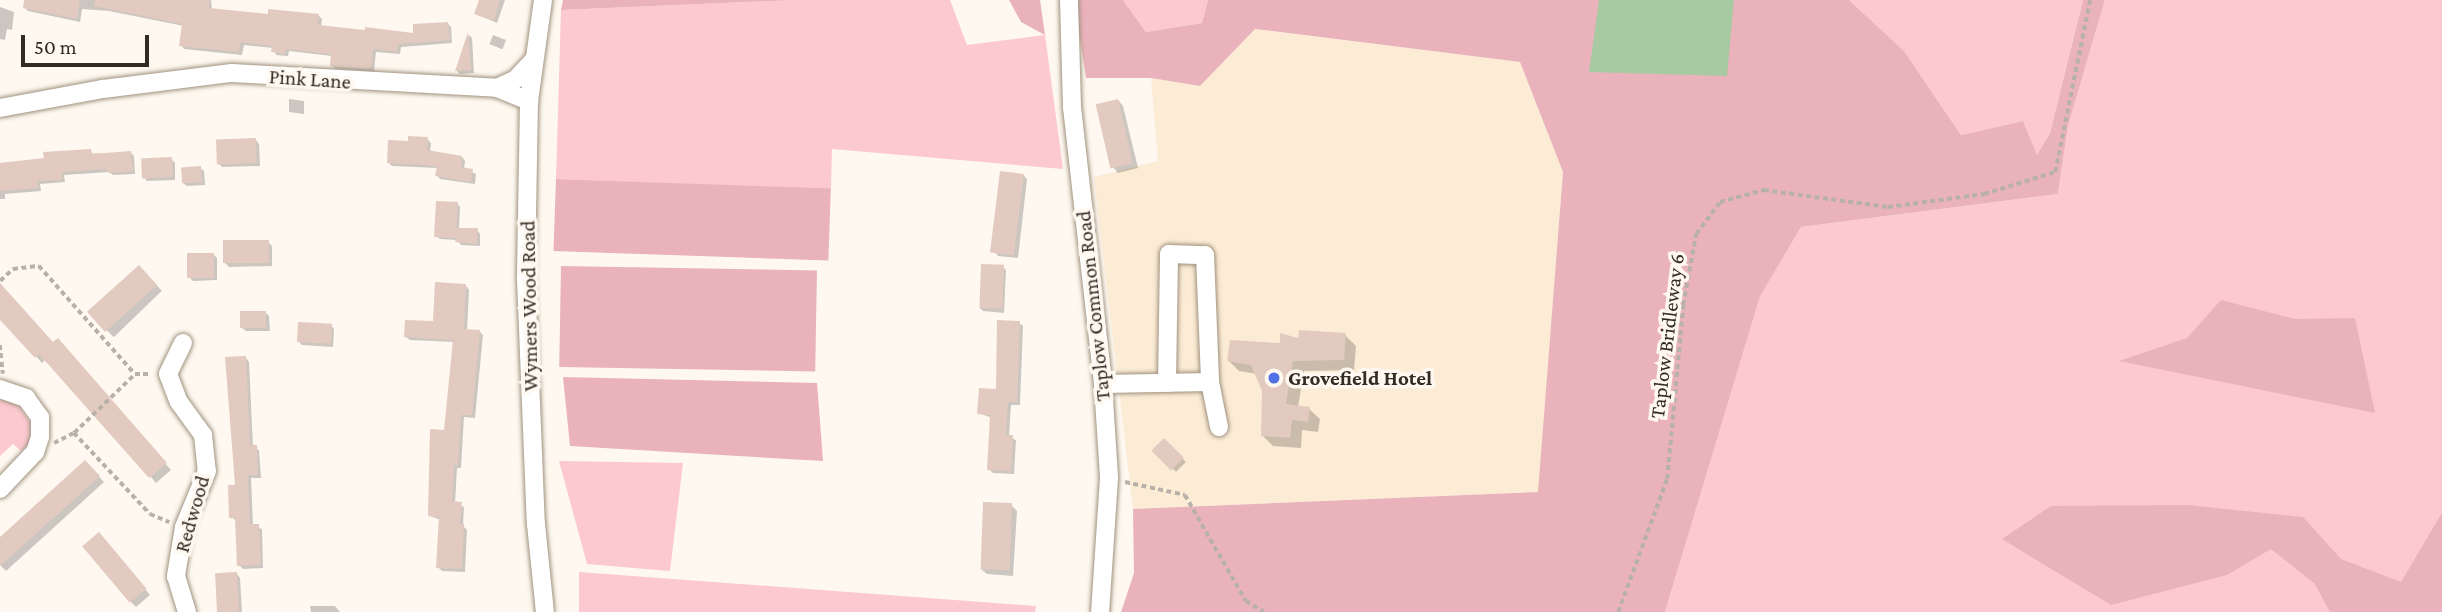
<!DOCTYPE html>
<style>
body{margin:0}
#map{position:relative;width:2442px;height:612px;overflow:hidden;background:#fef8f0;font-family:"Crimson Pro",serif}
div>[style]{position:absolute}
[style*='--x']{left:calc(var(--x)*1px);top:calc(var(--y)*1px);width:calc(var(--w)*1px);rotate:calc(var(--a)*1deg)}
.built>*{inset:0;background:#fcecd6}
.green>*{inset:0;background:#fcc9d1}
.forest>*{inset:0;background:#eab2bb;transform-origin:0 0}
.water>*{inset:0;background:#a7caa3}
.shadow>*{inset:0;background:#0003;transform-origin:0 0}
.building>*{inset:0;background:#e3cac0;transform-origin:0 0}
.path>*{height:3.5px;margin-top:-1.75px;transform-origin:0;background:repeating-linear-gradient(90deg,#b7b1a9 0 5px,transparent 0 8.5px)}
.roads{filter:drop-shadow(0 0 2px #a0927f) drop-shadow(0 0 2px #a0927f)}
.minor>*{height:18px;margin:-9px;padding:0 9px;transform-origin:9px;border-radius:9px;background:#fff}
.dots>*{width:19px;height:19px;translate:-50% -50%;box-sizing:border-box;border:4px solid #fef8f0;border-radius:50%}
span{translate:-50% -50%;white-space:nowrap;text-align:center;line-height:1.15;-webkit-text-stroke:7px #fef8f0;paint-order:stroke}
.street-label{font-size:21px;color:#312b23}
.poi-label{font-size:21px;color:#312b23;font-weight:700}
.left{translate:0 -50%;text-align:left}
.scale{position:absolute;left:21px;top:35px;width:128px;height:32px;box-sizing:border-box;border:4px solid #312b23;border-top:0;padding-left:9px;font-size:21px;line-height:24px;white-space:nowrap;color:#312b23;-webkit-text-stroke:5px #fef8f0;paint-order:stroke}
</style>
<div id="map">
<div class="built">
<div style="clip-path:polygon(1254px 29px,1520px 62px,1563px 172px,1539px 492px,1133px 509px,1094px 177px,1158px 161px,1151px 78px,1200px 86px)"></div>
</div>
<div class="green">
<div style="clip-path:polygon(796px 0,950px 0,967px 45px,1045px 35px,1063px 169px,832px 149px,831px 190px,556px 179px,561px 10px)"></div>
<div style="clip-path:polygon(1123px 0,1208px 0,1202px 23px,1146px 32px)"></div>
<div style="clip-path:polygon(1849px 0,2083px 0,2050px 133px,2037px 156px,2023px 121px,1961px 135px,1904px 51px)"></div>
<div style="clip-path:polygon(2105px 0,2442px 0,2442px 612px,1665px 612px,1760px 295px,1801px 227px,2058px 194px,2068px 126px)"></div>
<div style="clip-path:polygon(4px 399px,19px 406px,31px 424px,30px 443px,21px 451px,13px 444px,0 456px,0 401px)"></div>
<div style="clip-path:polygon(559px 461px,683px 463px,670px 571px,587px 564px)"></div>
<div style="clip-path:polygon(579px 572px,1036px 606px,1035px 612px,579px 612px)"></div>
</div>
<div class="forest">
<div style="clip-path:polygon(563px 0,796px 0,561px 10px)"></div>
<div style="clip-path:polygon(1009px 0,1040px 0,1045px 35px,1021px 22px)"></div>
<div style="clip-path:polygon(1074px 0,1123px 0,1146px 32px,1202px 23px,1208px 0,1849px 0,1904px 51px,1961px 135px,2023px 121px,2037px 155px,2050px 133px,2083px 0,2105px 0,2068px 126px,2058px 194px,1801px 227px,1760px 296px,1665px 612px,1121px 612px,1134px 573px,1133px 509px,1538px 492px,1563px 172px,1520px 62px,1255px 29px,1200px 86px,1151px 78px,1086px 78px)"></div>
<div style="left:556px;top:179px;width:275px;height:72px;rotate:2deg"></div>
<div style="left:561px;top:266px;width:256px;height:101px;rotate:1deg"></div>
<div style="clip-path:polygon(2221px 300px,2295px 319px,2355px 318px,2375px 413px,2119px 361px,2187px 338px)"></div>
<div style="clip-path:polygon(563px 377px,817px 383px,823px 461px,570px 446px)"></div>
<div style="clip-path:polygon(2187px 505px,2303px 517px,2341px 559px,2401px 582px,2442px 513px,2442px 612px,2330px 612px,2315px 584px,2271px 549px,2227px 575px,2111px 605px,2002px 539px,2051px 506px)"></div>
</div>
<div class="water">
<div style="clip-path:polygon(1599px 0,1734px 0,1727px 76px,1589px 72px)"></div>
</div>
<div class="shadow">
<div style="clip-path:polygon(25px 0,211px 0,212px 10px,269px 16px,319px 16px,322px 19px,321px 27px,415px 35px,448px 24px,451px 27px,452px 43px,401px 47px,400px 54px,376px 52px,374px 72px,351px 70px,335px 69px,331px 65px,332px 56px,289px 51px,288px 56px,276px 55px,273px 48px,244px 45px,242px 55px,184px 49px,181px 45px,184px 26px,109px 11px,82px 9px,80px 22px,28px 11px,24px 7px)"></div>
<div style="clip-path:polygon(481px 0,505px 0,497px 23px,476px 14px)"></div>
<div style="clip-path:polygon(0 7px,14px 12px,12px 30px,7px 29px,5px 40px,0 39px)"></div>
<div style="clip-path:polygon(469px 35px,472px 38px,474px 73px,460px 74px,457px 71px)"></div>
<div style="left:493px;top:35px;width:14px;height:10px;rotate:21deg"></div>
<div style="clip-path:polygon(289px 99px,304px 101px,304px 114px,289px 112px)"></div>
<div style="clip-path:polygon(1118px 100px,1123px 106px,1138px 168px,1118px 173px,1113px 167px)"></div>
<div style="clip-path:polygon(427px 139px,431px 143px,430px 152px,462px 157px,465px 161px,464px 169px,476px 174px,475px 184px,440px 179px,437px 175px,438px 168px,392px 166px,388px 162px,410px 143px)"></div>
<div style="clip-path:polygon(256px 140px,259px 144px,260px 166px,222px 167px,219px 164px)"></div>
<div style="clip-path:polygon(131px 153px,134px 156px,135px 174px,113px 175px,109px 172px,64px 175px,65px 182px,40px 184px,41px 191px,5px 194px,5px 199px,0 199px,0 164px,46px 160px,45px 154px)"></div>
<div style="clip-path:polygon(171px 159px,175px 163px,175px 180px,147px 181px,144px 177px)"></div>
<div style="clip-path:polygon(200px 168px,204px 171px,205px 185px,187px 186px,183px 183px)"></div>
<div style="clip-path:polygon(1023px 175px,1027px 179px,1018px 258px,998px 256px,995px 252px)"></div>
<div style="clip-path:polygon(457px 203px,460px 207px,459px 229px,477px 230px,480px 234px,480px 246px,461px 245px,457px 240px,440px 239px,436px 236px)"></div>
<div style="clip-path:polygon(268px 242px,272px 246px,272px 266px,229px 267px,225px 263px)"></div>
<div style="clip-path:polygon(213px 254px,217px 258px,217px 280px,193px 281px,189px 277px)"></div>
<div style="left:139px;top:267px;width:33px;height:67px;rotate:46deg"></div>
<div style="clip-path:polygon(1003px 267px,1006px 270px,1004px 313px,983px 311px,980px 308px)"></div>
<div style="clip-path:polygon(466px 286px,469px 290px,467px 331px,479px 331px,483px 335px,475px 418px,464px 417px,461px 468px,457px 468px,455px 503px,464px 507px,463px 526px,467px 530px,465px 572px,442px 571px,438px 567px,441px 520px,430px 516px,446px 432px,454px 342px,410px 340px,406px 337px,434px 323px)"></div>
<div style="clip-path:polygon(0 298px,54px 344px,63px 346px,171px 470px,156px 483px,151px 477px,46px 359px,42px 363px,0 317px)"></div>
<div style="clip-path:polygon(266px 313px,269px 316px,270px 331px,246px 331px,242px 328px)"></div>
<div style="clip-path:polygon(1019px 323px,1023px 326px,1020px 405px,1011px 405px,1009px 437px,1016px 440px,1014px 474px,993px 473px,989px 469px,992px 418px,979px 413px,997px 391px)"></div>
<div style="clip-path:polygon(331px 325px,334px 329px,333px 347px,302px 345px,299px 342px)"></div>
<div style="clip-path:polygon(1345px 335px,1356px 346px,1354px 370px,1304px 371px,1298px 407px,1309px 409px,1320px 419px,1318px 432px,1302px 430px,1301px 448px,1273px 446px,1262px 435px,1264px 390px,1257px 374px,1239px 371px,1229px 361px,1299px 340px)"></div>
<div style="clip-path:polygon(246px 358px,249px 362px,253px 447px,259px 450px,261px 478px,251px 478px,253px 526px,262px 529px,263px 568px,243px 569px,239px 565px,237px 521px,231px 517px,237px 487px)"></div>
<div style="left:1164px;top:440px;width:31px;height:14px;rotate:45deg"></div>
<div style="clip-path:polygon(85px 462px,104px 482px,6px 571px,0 565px,0 539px)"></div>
<div style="clip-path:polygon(1011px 505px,1017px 511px,1013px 576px,987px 574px,981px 569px)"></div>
<div style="clip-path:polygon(104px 540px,150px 595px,136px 607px,130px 601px)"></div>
<div style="clip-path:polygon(237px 574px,240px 578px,242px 612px,219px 612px)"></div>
<div style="clip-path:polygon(310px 606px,335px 606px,340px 612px,311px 612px)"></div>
</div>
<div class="building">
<div style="clip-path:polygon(24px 0,80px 0,77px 19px,23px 8px)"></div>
<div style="clip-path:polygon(95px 0,210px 0,209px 8px,268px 14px,268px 9px,319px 14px,318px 25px,365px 30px,365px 27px,413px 33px,413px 24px,448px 22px,450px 40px,398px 44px,397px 52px,373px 49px,371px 69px,330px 66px,331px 54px,286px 49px,285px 54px,271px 52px,272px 46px,240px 42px,239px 52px,179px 46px,182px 24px,94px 6px)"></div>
<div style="clip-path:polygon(479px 0,500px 0,494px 21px,474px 14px)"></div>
<div style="clip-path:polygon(468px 32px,471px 70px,455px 71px)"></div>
<div style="left:1118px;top:99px;width:66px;height:23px;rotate:77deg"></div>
<div style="clip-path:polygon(408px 136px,428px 137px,427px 150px,462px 156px,461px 167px,473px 169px,471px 182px,435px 176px,437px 166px,387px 163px,388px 140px,408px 141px)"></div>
<div style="left:256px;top:138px;width:25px;height:40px;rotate:88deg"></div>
<div style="clip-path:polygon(91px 149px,92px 154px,131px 151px,133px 171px,108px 173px,107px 169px,62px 172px,62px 180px,37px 181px,38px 188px,0 191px,0 163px,44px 158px,43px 152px)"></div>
<div style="left:172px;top:157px;width:20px;height:31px;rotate:87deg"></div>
<div style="left:201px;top:166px;width:16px;height:20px;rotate:86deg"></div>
<div style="left:1000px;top:171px;width:24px;height:82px;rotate:7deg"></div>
<div style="clip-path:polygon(436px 201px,458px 202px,456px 237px,456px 228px,478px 228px,477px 244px,455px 242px,456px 238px,434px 237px)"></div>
<div style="left:269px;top:240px;width:23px;height:46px;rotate:90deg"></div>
<div style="left:187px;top:253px;width:27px;height:25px"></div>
<div style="left:981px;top:264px;width:23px;height:44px;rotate:2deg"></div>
<div style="left:139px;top:265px;width:27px;height:70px;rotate:48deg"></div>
<div style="clip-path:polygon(435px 282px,466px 284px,464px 329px,480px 330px,472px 415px,461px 415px,458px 466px,454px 465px,452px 501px,462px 502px,460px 524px,464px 524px,462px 569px,436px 568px,439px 517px,428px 516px,430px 429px,444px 430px,453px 340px,404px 337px,405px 320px,433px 321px)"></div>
<div style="clip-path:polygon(0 283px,53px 342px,58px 338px,167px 463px,149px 478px,39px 354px,35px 358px,0 320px)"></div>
<div style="left:240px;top:311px;width:26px;height:17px"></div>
<div style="clip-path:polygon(997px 320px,1020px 321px,1017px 402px,1008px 402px,1006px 435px,1013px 435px,1011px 471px,987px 470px,990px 415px,977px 414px,979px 388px,996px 389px)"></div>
<div style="left:298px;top:322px;width:34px;height:20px;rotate:3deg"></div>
<div style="clip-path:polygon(1299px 330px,1346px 333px,1344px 360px,1293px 361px,1286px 404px,1310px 407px,1308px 422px,1292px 420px,1290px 438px,1261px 436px,1262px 391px,1251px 365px,1227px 361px,1230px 340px,1280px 343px,1280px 333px,1298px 338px)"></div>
<div style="clip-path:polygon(246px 356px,250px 445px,257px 445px,258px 475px,248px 475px,250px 524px,259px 524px,261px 565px,237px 566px,235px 518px,229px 518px,228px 485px,235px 485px,225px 357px)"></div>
<div style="left:1164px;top:438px;width:28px;height:18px;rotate:45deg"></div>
<div style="clip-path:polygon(85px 460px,100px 476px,0 566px,0 537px)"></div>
<div style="left:983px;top:502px;width:29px;height:67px;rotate:2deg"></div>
<div style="left:99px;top:532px;width:74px;height:22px;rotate:50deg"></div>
<div style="left:237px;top:572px;width:40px;height:22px;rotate:87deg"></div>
</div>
<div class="path">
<div style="--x:0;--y:281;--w:18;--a:-43"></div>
<div style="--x:13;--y:269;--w:26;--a:-7"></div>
<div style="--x:39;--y:266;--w:144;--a:48.4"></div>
<div style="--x:0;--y:345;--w:29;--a:84"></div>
<div style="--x:74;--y:433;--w:85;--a:-44"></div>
<div style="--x:135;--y:374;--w:16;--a:0"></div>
<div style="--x:54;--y:443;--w:22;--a:-27"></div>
<div style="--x:74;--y:433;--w:111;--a:46.8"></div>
<div style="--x:150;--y:514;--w:21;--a:23"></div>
<div style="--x:1125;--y:482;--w:61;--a:12.2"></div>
<div style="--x:1185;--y:495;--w:122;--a:60.1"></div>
<div style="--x:1246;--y:601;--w:21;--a:31"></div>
<div style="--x:1618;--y:612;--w:142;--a:-69.8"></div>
<div style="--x:1667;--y:479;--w:175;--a:-84.7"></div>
<div style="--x:1683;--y:305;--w:72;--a:-79.6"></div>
<div style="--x:1696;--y:234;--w:40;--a:-53"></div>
<div style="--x:1720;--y:202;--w:46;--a:-15.3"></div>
<div style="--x:1764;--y:190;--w:125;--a:7.8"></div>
<div style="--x:1888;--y:207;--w:97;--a:-7.7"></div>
<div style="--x:1984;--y:194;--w:74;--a:-17.2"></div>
<div style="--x:2055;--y:172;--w:176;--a:-78.5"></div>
</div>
<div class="roads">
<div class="minor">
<div style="--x:543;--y:0;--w:102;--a:97.9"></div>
<div style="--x:529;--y:101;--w:178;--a:91"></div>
<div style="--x:526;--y:279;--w:245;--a:87.7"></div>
<div style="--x:536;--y:524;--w:88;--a:84.2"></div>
<div style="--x:1069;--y:0;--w:107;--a:88.4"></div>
<div style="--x:1072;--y:107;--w:279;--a:83.6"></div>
<div style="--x:1103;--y:384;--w:94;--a:86.3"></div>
<div style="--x:1109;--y:478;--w:134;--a:93.8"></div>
<div style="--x:497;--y:88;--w:21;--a:-25"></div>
<div style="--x:516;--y:79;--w:25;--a:-47"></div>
<div style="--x:0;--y:108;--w:105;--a:-10.5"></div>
<div style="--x:103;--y:89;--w:130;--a:-7.1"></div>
<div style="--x:232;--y:73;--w:265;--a:3.2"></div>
<div style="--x:497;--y:88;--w:35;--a:22"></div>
<div style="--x:183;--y:343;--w:34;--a:116"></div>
<div style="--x:168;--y:374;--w:30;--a:69"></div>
<div style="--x:179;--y:402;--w:41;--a:54"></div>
<div style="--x:203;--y:435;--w:36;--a:84"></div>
<div style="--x:207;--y:471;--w:61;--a:112.3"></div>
<div style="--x:184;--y:527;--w:50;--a:99.3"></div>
<div style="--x:176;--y:576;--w:38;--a:73"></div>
<div style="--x:1167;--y:383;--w:129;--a:-89.1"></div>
<div style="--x:1169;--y:254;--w:36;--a:2"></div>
<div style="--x:1205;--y:255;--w:127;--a:87.7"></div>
<div style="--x:1210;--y:382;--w:46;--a:78.7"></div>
<div style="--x:1103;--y:384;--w:107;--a:-1.1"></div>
<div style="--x:0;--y:389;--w:28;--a:19"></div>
<div style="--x:26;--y:398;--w:24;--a:54"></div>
<div style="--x:40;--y:417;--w:20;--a:90"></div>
<div style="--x:40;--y:437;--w:16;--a:108"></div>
<div style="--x:35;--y:452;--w:51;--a:133.4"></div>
</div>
</div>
<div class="dots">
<div style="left:1274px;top:378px;background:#4e71e5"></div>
</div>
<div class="street-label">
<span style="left:310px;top:79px;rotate:4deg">Pink Lane</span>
<span style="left:529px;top:306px;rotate:-91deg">Wymers Wood Road</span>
<span style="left:1093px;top:306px;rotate:-96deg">Taplow Common Road</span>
<span style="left:1667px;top:336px;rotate:-83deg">Taplow Bridleway 6</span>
<span style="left:192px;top:514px;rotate:-74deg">Redwood</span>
</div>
<div class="poi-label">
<span class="left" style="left:1288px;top:378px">Grovefield Hotel</span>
</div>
<div class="scale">50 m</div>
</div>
